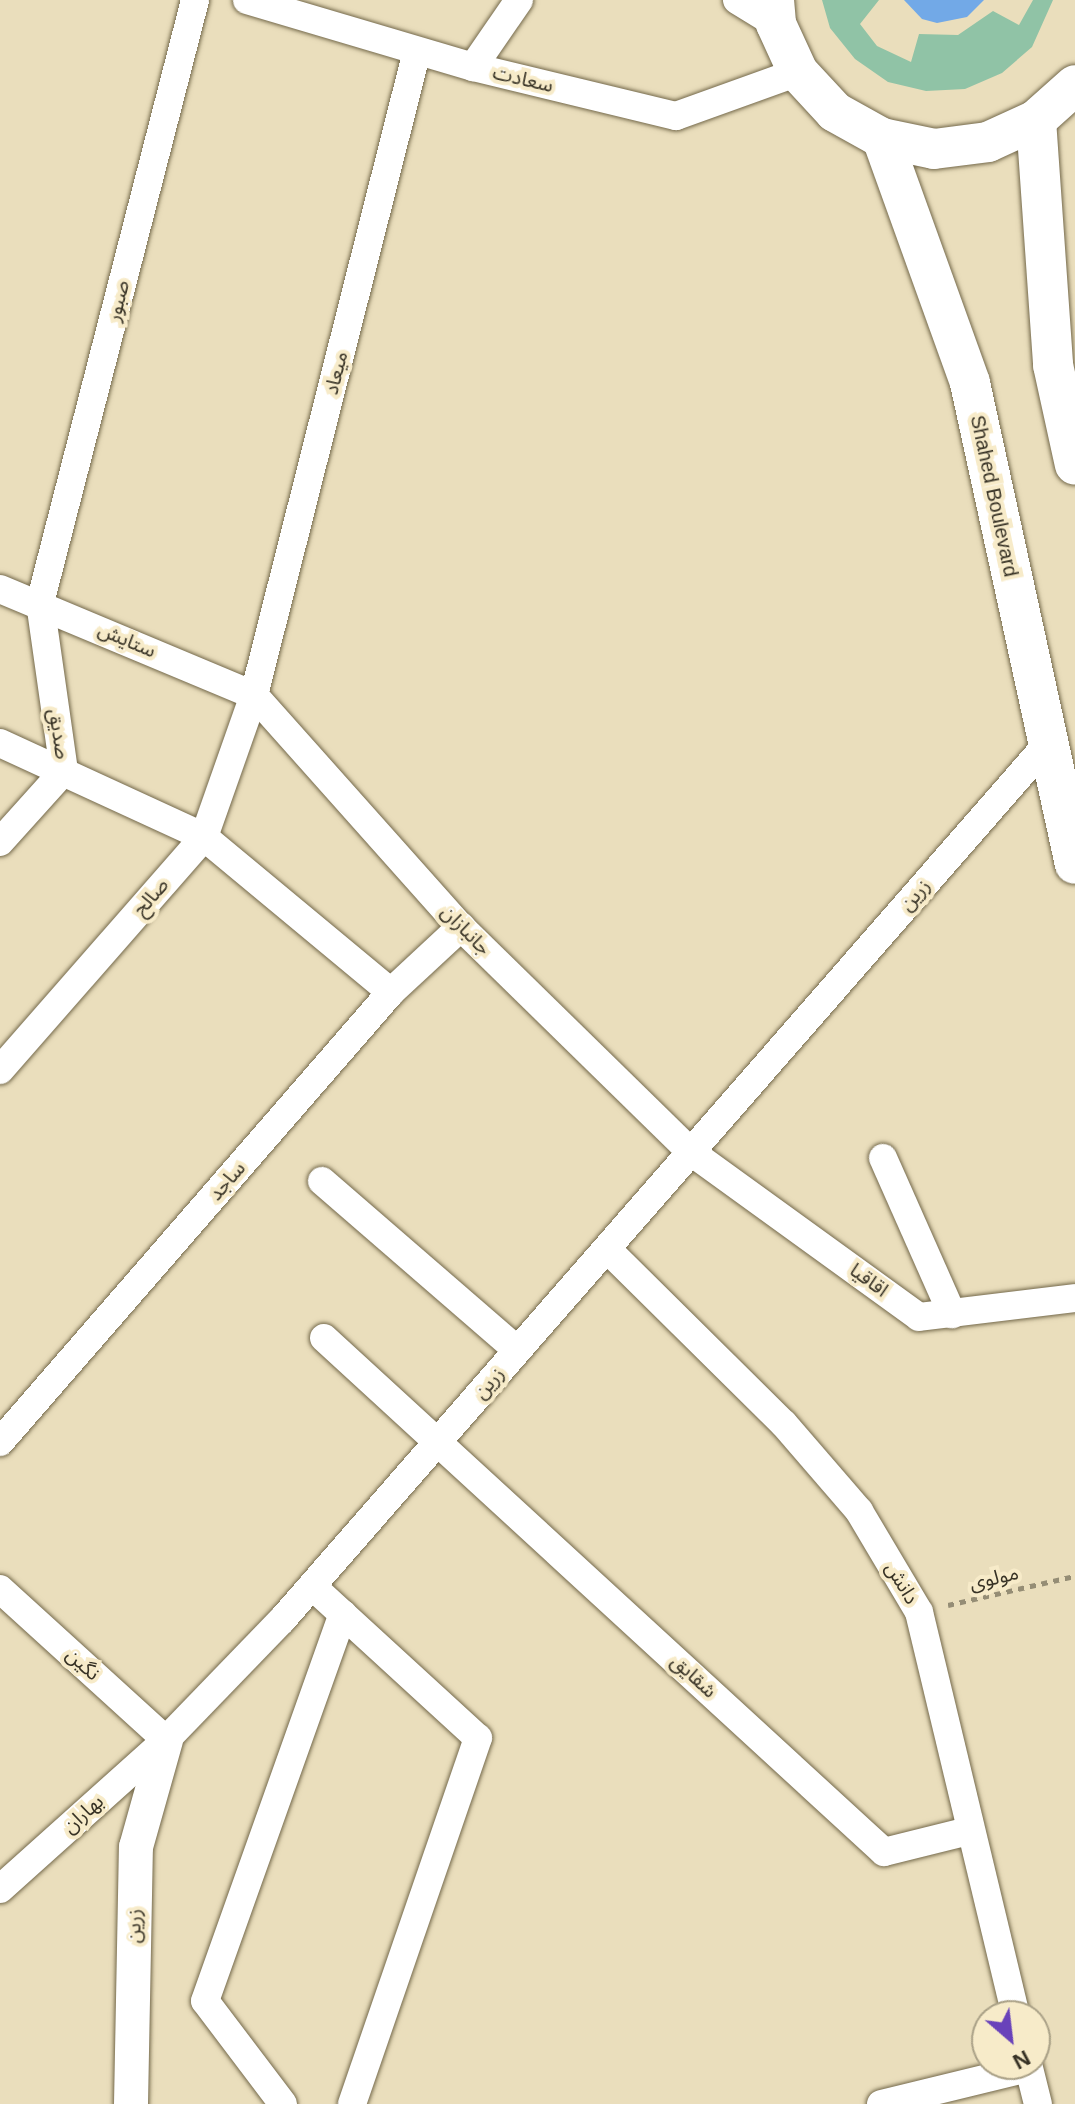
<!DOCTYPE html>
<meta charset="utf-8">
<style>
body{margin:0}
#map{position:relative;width:1075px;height:2104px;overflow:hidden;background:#eadebc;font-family:Helvetica,"Noto Sans Arabic",sans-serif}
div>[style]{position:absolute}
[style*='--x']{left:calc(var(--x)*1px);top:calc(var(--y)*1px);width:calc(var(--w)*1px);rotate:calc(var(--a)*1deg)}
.green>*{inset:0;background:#90c3a6}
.water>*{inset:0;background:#72a9e7}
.path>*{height:5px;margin-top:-2.5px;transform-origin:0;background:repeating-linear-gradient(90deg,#958d75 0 6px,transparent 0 12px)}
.roads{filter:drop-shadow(0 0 2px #74694b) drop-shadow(0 0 2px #74694b)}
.minor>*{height:28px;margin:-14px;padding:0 14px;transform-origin:14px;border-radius:14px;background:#fff}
.tertiary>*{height:34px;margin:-17px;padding:0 17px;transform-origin:17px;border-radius:17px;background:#fff}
.secondary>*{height:40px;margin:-20px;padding:0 20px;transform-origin:20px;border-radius:20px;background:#fff}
span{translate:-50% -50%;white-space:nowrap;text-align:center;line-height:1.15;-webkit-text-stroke:8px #f7ebc9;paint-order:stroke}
.street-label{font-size:20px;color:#373225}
.north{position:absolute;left:971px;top:2000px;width:80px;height:80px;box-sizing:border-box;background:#f7ebc9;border:2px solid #aaa187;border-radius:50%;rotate:152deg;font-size:22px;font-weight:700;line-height:32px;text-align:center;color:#373225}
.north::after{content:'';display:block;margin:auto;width:28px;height:36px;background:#6942ba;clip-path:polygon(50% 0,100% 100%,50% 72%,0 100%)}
</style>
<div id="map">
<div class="green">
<div style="clip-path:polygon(822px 0,879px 0,860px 24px,877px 46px,911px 62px,919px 34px,958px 35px,993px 11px,1019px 25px,1033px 0,1053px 0,1032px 47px,1002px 73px,965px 89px,926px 91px,888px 82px,855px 59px,830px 28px)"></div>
</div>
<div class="water">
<div style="clip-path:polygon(904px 0,984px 0,967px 17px,937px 23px,922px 19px)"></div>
</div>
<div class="path">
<div style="--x:948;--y:1605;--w:130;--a:-12.9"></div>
</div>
<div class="roads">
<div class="minor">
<div style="--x:247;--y:0;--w:236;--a:16.5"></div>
<div style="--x:473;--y:67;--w:209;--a:13.6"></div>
<div style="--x:676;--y:116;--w:130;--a:-19.8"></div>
<div style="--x:737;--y:0;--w:46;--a:31.6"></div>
<div style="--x:473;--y:67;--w:81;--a:-55.5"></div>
<div style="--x:0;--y:589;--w:275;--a:22.7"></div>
<div style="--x:254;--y:695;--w:311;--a:48.3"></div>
<div style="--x:461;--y:927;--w:322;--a:44.4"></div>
<div style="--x:691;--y:1152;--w:281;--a:35.9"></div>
<div style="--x:919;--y:1317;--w:157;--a:-6.9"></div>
<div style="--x:0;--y:743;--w:225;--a:24.7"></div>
<div style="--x:204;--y:837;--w:243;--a:39.7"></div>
<div style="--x:0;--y:842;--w:96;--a:-48"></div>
<div style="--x:64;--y:771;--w:170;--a:-98.1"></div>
<div style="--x:40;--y:603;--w:623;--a:-75.58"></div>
<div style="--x:0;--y:1070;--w:310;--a:-48.8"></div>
<div style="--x:204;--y:837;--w:151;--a:-70.6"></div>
<div style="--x:254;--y:695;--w:664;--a:-75.8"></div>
<div style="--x:883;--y:1158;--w:171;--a:66.1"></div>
<div style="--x:322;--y:1181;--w:258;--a:40.9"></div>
<div style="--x:607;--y:1249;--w:249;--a:44.7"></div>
<div style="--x:784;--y:1424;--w:115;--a:49.2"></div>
<div style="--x:859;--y:1511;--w:117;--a:59.3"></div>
<div style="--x:919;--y:1612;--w:415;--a:76.5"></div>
<div style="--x:324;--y:1338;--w:760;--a:42.55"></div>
<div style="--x:884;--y:1852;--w:87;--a:-14"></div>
<div style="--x:0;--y:1442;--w:596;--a:-49.01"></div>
<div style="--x:391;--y:992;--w:96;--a:-42.9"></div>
<div style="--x:312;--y:1586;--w:225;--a:42.5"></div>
<div style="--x:478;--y:1738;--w:387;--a:109"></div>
<div style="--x:0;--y:1589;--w:224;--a:42.3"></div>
<div style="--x:0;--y:1889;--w:223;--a:-41.9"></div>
<div style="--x:166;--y:1740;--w:167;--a:-46"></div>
<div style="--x:282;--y:1620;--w:1164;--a:-48.86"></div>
<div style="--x:1028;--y:2064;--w:41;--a:76"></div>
<div style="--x:283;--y:2104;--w:129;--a:-127.1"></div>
<div style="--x:205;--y:2001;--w:411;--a:-70.4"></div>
<div style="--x:881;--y:2104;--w:152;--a:-13.7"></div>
</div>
<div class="tertiary">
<div style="--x:131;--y:2104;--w:257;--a:-88.9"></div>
<div style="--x:136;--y:1847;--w:111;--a:-74.3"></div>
</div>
<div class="secondary">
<div style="--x:774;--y:0;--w:24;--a:85"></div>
<div style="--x:776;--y:24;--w:53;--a:65.4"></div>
<div style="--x:798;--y:72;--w:54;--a:47.2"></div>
<div style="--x:835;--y:112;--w:54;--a:29"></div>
<div style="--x:882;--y:138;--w:53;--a:11.9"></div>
<div style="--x:934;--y:149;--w:54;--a:-7.4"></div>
<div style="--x:988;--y:142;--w:53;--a:-24.6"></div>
<div style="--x:1036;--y:120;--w:52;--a:-41.9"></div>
<div style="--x:1036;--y:120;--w:246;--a:86"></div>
<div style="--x:1053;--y:365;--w:102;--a:77.6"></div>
<div style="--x:882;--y:138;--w:260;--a:70.2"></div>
<div style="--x:970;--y:383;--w:492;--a:77.7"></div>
</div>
</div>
<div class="street-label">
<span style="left:523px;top:79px;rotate:13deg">سعادت</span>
<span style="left:118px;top:301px;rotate:-76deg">صبور</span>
<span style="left:336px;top:373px;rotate:-76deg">میعاد</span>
<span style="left:994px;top:496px;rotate:78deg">Shahed Boulevard</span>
<span style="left:127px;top:640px;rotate:23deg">ستایش</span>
<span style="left:59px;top:734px;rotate:82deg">صدیق</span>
<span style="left:915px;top:895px;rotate:-49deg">زرین</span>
<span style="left:151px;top:897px;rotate:-49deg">صالح</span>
<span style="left:466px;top:930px;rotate:46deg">جانبازان</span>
<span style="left:227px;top:1181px;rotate:-49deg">ساجد</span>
<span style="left:869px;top:1280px;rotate:36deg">اقاقیا</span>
<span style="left:489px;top:1383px;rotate:-49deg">زرین</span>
<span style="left:994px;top:1578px;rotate:-13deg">مولوی</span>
<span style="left:902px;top:1583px;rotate:59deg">دانش</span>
<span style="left:83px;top:1664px;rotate:42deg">نگین</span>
<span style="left:694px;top:1676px;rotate:43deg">شقایق</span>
<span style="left:83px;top:1814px;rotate:-42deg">بهاران</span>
<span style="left:134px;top:1926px;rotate:-89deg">زرین</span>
</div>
<div class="north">N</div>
</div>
